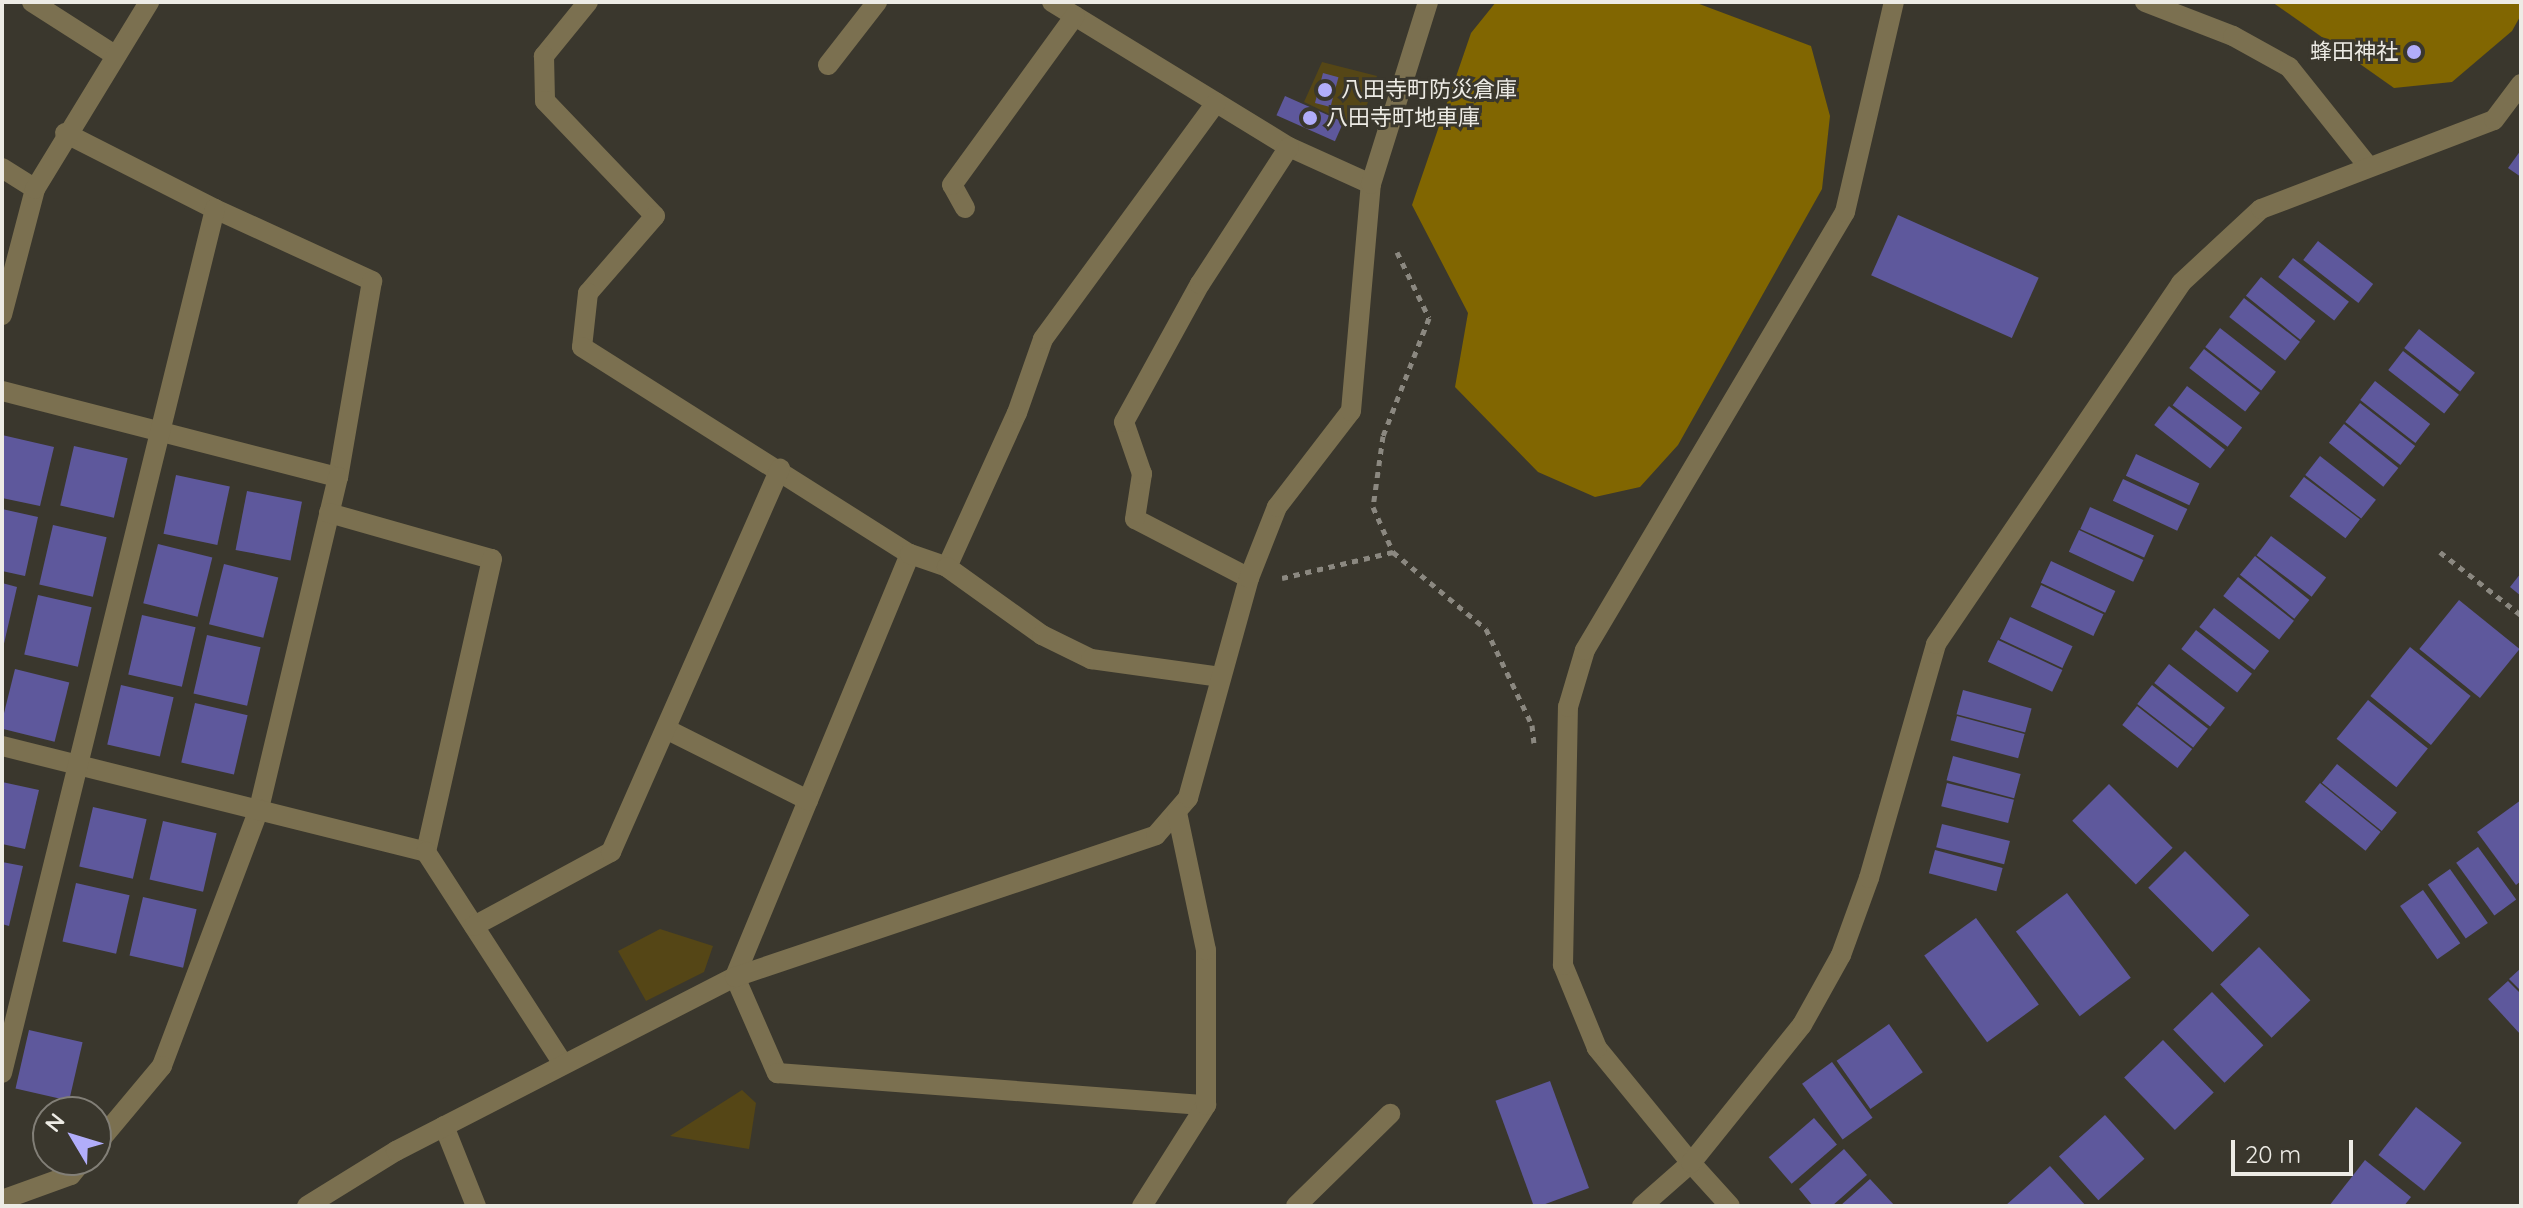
<!DOCTYPE html>
<meta charset="utf-8">
<style>
body{margin:0}
#map{position:relative;width:2523px;height:1208px;overflow:hidden;background:#3a372d;font-family:Quicksand,"Noto Sans JP",sans-serif}
div>[style]{position:absolute}
[style*='--x']{left:calc(var(--x)*1px);top:calc(var(--y)*1px);width:calc(var(--w)*1px);rotate:calc(var(--a)*1deg)}
.green>*{inset:0;background:#554616}
.forest>*{inset:0;background:#816601}
.building>*{inset:0;background:#5e589c;transform-origin:0 0}
.path>*{height:5px;margin-top:-2.5px;transform-origin:0;background:repeating-linear-gradient(90deg,#8b8880 0 6px,transparent 0 12px)}
.minor>*{height:20px;margin:-10px;padding:0 10px;transform-origin:10px;border-radius:10px;background:#7b7050}
.tertiary>*{height:20px;margin:-10px;padding:0 10px;transform-origin:10px;border-radius:10px;background:#7b7050}
.dots>*{width:22px;height:22px;translate:-50% -50%;box-sizing:border-box;border:4px solid #3a372d;border-radius:50%}
span{translate:-50% -50%;white-space:nowrap;text-align:center;line-height:1.15;-webkit-text-stroke:6px #3a372d;paint-order:stroke}
.poi-label{font-size:22px;color:#edebe5}
.right{translate:-100% -50%;text-align:right}
.left{translate:0 -50%;text-align:left}
.frame{position:absolute;inset:0;border:4px solid #edebe5;pointer-events:none}
.north{position:absolute;left:32px;top:1096px;width:80px;height:80px;box-sizing:border-box;background:#3a372d;border:2px solid #827f77;border-radius:50%;rotate:308deg;font-size:22px;font-weight:700;line-height:32px;text-align:center;color:#edebe5}
.north::after{content:'';display:block;margin:auto;width:28px;height:36px;background:#b1adfa;clip-path:polygon(50% 0,100% 100%,50% 72%,0 100%)}
.scale{position:absolute;left:2231px;top:1140px;width:122px;height:36px;box-sizing:border-box;border:4px solid #edebe5;border-top:0;padding-left:10px;font-size:24px;line-height:28px;white-space:nowrap;color:#edebe5;-webkit-text-stroke:6px #3a372d;paint-order:stroke}
</style>
<div id="map">
<div class="green">
<div style="clip-path:polygon(1322px 62px,1377px 76px,1359px 128px,1304px 102px)"></div>
<div style="clip-path:polygon(660px 929px,713px 946px,704px 972px,646px 1001px,618px 951px)"></div>
<div style="clip-path:polygon(742px 1090px,756px 1103px,749px 1149px,670px 1136px)"></div>
</div>
<div class="forest">
<div style="clip-path:polygon(1496px 2px,1694px 2px,1811px 46px,1830px 116px,1822px 189px,1678px 445px,1640px 487px,1595px 497px,1538px 472px,1455px 387px,1468px 313px,1412px 205px,1471px 33px)"></div>
<div style="clip-path:polygon(2272px 2px,2521px 2px,2521px 15px,2512px 31px,2452px 82px,2394px 88px)"></div>
</div>
<div class="building">
<div style="left:1323px;top:73px;width:16px;height:31px;rotate:15deg"></div>
<div style="left:1285px;top:96px;width:64px;height:21px;rotate:24deg"></div>
<div style="clip-path:polygon(2521px 150px,2521px 177px,2508px 168px)"></div>
<div style="left:1898px;top:215px;width:154px;height:66px;rotate:24deg"></div>
<div style="left:2318px;top:241px;width:70px;height:24px;rotate:38deg"></div>
<div style="left:2293px;top:258px;width:71px;height:24px;rotate:38deg"></div>
<div style="left:2261px;top:277px;width:70px;height:24px;rotate:39deg"></div>
<div style="left:2244px;top:298px;width:71px;height:24px;rotate:38deg"></div>
<div style="left:2220px;top:328px;width:71px;height:24px;rotate:38deg"></div>
<div style="left:2419px;top:329px;width:71px;height:24px;rotate:38deg"></div>
<div style="left:2204px;top:349px;width:71px;height:24px;rotate:38deg"></div>
<div style="left:2403px;top:351px;width:71px;height:24px;rotate:38deg"></div>
<div style="left:2375px;top:381px;width:70px;height:24px;rotate:38deg"></div>
<div style="left:2187px;top:386px;width:69px;height:24px;rotate:37deg"></div>
<div style="left:2360px;top:403px;width:70px;height:24px;rotate:38deg"></div>
<div style="left:2169px;top:406px;width:71px;height:24px;rotate:38deg"></div>
<div style="left:2344px;top:424px;width:70px;height:24px;rotate:39deg"></div>
<div style="clip-path:polygon(2px 435px,54px 447px,40px 506px,2px 498px)"></div>
<div style="left:74px;top:446px;width:55px;height:61px;rotate:13deg"></div>
<div style="left:2136px;top:454px;width:70px;height:24px;rotate:25deg"></div>
<div style="left:2320px;top:456px;width:71px;height:24px;rotate:38deg"></div>
<div style="left:176px;top:475px;width:55px;height:60px;rotate:12deg"></div>
<div style="left:2304px;top:477px;width:70px;height:24px;rotate:37deg"></div>
<div style="left:2123px;top:479px;width:71px;height:24px;rotate:25deg"></div>
<div style="left:247px;top:491px;width:56px;height:60px;rotate:11deg"></div>
<div style="left:2090px;top:507px;width:70px;height:24px;rotate:24deg"></div>
<div style="clip-path:polygon(2px 509px,38px 517px,25px 576px,2px 571px)"></div>
<div style="left:53px;top:525px;width:55px;height:61px;rotate:13deg"></div>
<div style="left:2079px;top:530px;width:71px;height:24px;rotate:25deg"></div>
<div style="left:2271px;top:536px;width:69px;height:24px;rotate:37deg"></div>
<div style="left:158px;top:544px;width:56px;height:61px;rotate:14deg"></div>
<div style="left:2255px;top:556px;width:70px;height:24px;rotate:39deg"></div>
<div style="left:2051px;top:561px;width:71px;height:24px;rotate:25deg"></div>
<div style="left:224px;top:564px;width:56px;height:62px;rotate:14deg"></div>
<div style="clip-path:polygon(2521px 573px,2521px 596px,2510px 587px)"></div>
<div style="left:2238px;top:577px;width:71px;height:24px;rotate:38deg"></div>
<div style="clip-path:polygon(2px 583px,17px 587px,3px 648px,2px 648px)"></div>
<div style="left:2041px;top:585px;width:69px;height:24px;rotate:25deg"></div>
<div style="left:38px;top:595px;width:55px;height:61px;rotate:13deg"></div>
<div style="left:2459px;top:600px;width:78px;height:63px;rotate:39deg"></div>
<div style="left:2214px;top:608px;width:70px;height:24px;rotate:38deg"></div>
<div style="left:142px;top:615px;width:55px;height:61px;rotate:13deg"></div>
<div style="left:2010px;top:617px;width:69px;height:24px;rotate:25deg"></div>
<div style="left:2196px;top:630px;width:71px;height:24px;rotate:38deg"></div>
<div style="left:207px;top:635px;width:55px;height:60px;rotate:13deg"></div>
<div style="left:1998px;top:640px;width:71px;height:24px;rotate:25deg"></div>
<div style="left:2410px;top:647px;width:78px;height:63px;rotate:39deg"></div>
<div style="left:2169px;top:664px;width:71px;height:24px;rotate:38deg"></div>
<div style="left:15px;top:669px;width:56px;height:61px;rotate:14deg"></div>
<div style="left:121px;top:685px;width:54px;height:61px;rotate:13deg"></div>
<div style="left:2152px;top:685px;width:71px;height:24px;rotate:38deg"></div>
<div style="left:1963px;top:690px;width:71px;height:25px;rotate:15deg"></div>
<div style="left:2368px;top:700px;width:77px;height:50px;rotate:39deg"></div>
<div style="left:195px;top:703px;width:54px;height:61px;rotate:13deg"></div>
<div style="left:2137px;top:706px;width:70px;height:24px;rotate:38deg"></div>
<div style="left:1957px;top:716px;width:70px;height:25px;rotate:15deg"></div>
<div style="left:1953px;top:756px;width:70px;height:25px;rotate:15deg"></div>
<div style="left:2337px;top:764px;width:77px;height:24px;rotate:39deg"></div>
<div style="clip-path:polygon(2px 782px,39px 790px,25px 849px,2px 844px)"></div>
<div style="left:1947px;top:783px;width:69px;height:24px;rotate:14deg"></div>
<div style="left:2320px;top:783px;width:78px;height:24px;rotate:39deg"></div>
<div style="left:2109px;top:784px;width:90px;height:52px;rotate:45deg"></div>
<div style="clip-path:polygon(2521px 800px,2521px 881px,2516px 885px,2477px 832px)"></div>
<div style="left:93px;top:807px;width:55px;height:61px;rotate:13deg"></div>
<div style="left:163px;top:821px;width:55px;height:60px;rotate:13deg"></div>
<div style="left:1942px;top:824px;width:70px;height:24px;rotate:14deg"></div>
<div style="left:2478px;top:847px;width:65px;height:27px;rotate:54deg"></div>
<div style="left:1935px;top:850px;width:70px;height:24px;rotate:15deg"></div>
<div style="left:2185px;top:851px;width:91px;height:52px;rotate:45deg"></div>
<div style="clip-path:polygon(2px 862px,23px 866px,9px 926px,2px 924px)"></div>
<div style="left:2450px;top:869px;width:66px;height:27px;rotate:55deg"></div>
<div style="left:76px;top:883px;width:55px;height:60px;rotate:13deg"></div>
<div style="left:2423px;top:890px;width:65px;height:28px;rotate:55deg"></div>
<div style="left:2067px;top:893px;width:106px;height:64px;rotate:53deg"></div>
<div style="left:143px;top:897px;width:55px;height:60px;rotate:13deg"></div>
<div style="left:1976px;top:918px;width:107px;height:64px;rotate:54deg"></div>
<div style="left:2259px;top:947px;width:74px;height:54px;rotate:46deg"></div>
<div style="clip-path:polygon(2521px 968px,2521px 991px,2509px 979px)"></div>
<div style="clip-path:polygon(2508px 981px,2521px 994px,2521px 1035px,2488px 999px)"></div>
<div style="left:2212px;top:992px;width:74px;height:54px;rotate:46deg"></div>
<div style="left:1889px;top:1024px;width:59px;height:64px;rotate:55deg"></div>
<div style="left:29px;top:1030px;width:55px;height:60px;rotate:13deg"></div>
<div style="left:2163px;top:1040px;width:73px;height:54px;rotate:46deg"></div>
<div style="left:1832px;top:1062px;width:69px;height:37px;rotate:54deg"></div>
<div style="left:1550px;top:1081px;width:114px;height:58px;rotate:70deg"></div>
<div style="left:2416px;top:1107px;width:58px;height:61px;rotate:38deg"></div>
<div style="left:2105px;top:1115px;width:59px;height:62px;rotate:48deg"></div>
<div style="left:1814px;top:1118px;width:35px;height:60px;rotate:49deg"></div>
<div style="clip-path:polygon(1844px 1149px,1867px 1175px,1832px 1206px,1813px 1206px,1799px 1189px)"></div>
<div style="clip-path:polygon(2365px 1160px,2411px 1197px,2404px 1206px,2329px 1206px)"></div>
<div style="clip-path:polygon(2050px 1166px,2086px 1206px,2005px 1206px)"></div>
<div style="clip-path:polygon(1870px 1179px,1895px 1206px,1840px 1206px)"></div>
</div>
<div class="path">
<div style="--x:1397;--y:252;--w:73;--a:64.1"></div>
<div style="--x:1429;--y:318;--w:127;--a:111.3"></div>
<div style="--x:1383;--y:436;--w:72;--a:98"></div>
<div style="--x:1373;--y:507;--w:49;--a:66"></div>
<div style="--x:1393;--y:552;--w:121;--a:39.6"></div>
<div style="--x:1486;--y:629;--w:106;--a:64.4"></div>
<div style="--x:1532;--y:725;--w:18;--a:84"></div>
<div style="--x:2440;--y:552;--w:103;--a:37.9"></div>
<div style="--x:1282;--y:578;--w:114;--a:-13.2"></div>
</div>
<div class="minor">
<div style="--x:32;--y:2;--w:98;--a:32.6"></div>
<div style="--x:588;--y:2;--w:70;--a:129.2"></div>
<div style="--x:544;--y:56;--w:45;--a:88.7"></div>
<div style="--x:545;--y:101;--w:159;--a:46.3"></div>
<div style="--x:655;--y:216;--w:102;--a:131"></div>
<div style="--x:588;--y:293;--w:54;--a:96.3"></div>
<div style="--x:582;--y:347;--w:388;--a:32.3"></div>
<div style="--x:910;--y:554;--w:458;--a:112.5"></div>
<div style="--x:735;--y:977;--w:105;--a:66.4"></div>
<div style="--x:777;--y:1073;--w:430;--a:4.3"></div>
<div style="--x:1052;--y:2;--w:278;--a:31.5"></div>
<div style="--x:1289;--y:147;--w:90;--a:24.3"></div>
<div style="--x:2145;--y:2;--w:94;--a:21.1"></div>
<div style="--x:2233;--y:36;--w:64;--a:29"></div>
<div style="--x:2289;--y:67;--w:127;--a:51.4"></div>
<div style="--x:828;--y:65;--w:80;--a:-52.1"></div>
<div style="--x:65;--y:133;--w:168;--a:26.9"></div>
<div style="--x:215;--y:209;--w:173;--a:24.6"></div>
<div style="--x:372;--y:281;--w:199;--a:99.8"></div>
<div style="--x:2;--y:168;--w:39;--a:32"></div>
<div style="--x:965;--y:208;--w:26;--a:-119"></div>
<div style="--x:952;--y:185;--w:209;--a:-54"></div>
<div style="--x:2;--y:315;--w:130;--a:-75.3"></div>
<div style="--x:35;--y:189;--w:219;--a:-58.6"></div>
<div style="--x:2;--y:391;--w:347;--a:14.4"></div>
<div style="--x:338;--y:477;--w:341;--a:103.4"></div>
<div style="--x:259;--y:809;--w:275;--a:110.7"></div>
<div style="--x:162;--y:1066;--w:103;--a:129.9"></div>
<div style="--x:329;--y:513;--w:169;--a:15.8"></div>
<div style="--x:492;--y:559;--w:300;--a:102.7"></div>
<div style="--x:910;--y:554;--w:39;--a:19"></div>
<div style="--x:947;--y:567;--w:169;--a:-65.6"></div>
<div style="--x:1017;--y:413;--w:78;--a:-70.6"></div>
<div style="--x:1043;--y:339;--w:293;--a:-53.8"></div>
<div style="--x:947;--y:567;--w:117;--a:35.6"></div>
<div style="--x:1042;--y:635;--w:55;--a:26.1"></div>
<div style="--x:1091;--y:659;--w:131;--a:7.9"></div>
<div style="--x:1249;--y:578;--w:128;--a:-152.6"></div>
<div style="--x:1135;--y:519;--w:46;--a:-81.2"></div>
<div style="--x:1142;--y:474;--w:55;--a:-109.1"></div>
<div style="--x:1124;--y:422;--w:158;--a:-61.2"></div>
<div style="--x:1200;--y:284;--w:163;--a:-57"></div>
<div style="--x:666;--y:729;--w:159;--a:26.6"></div>
<div style="--x:2;--y:746;--w:437;--a:14"></div>
<div style="--x:426;--y:852;--w:252;--a:57.1"></div>
<div style="--x:474;--y:926;--w:156;--a:-28.4"></div>
<div style="--x:611;--y:852;--w:419;--a:-66.2"></div>
<div style="--x:2;--y:1073;--w:890;--a:-76.15"></div>
<div style="--x:444;--y:1126;--w:86;--a:68.2"></div>
<div style="--x:1691;--y:1163;--w:149;--a:-129.3"></div>
<div style="--x:1597;--y:1048;--w:90;--a:-112.3"></div>
<div style="--x:1563;--y:965;--w:258;--a:-88.9"></div>
<div style="--x:1568;--y:707;--w:59;--a:-73.4"></div>
<div style="--x:1585;--y:650;--w:509;--a:-59.31"></div>
<div style="--x:1845;--y:212;--w:216;--a:-76.9"></div>
<div style="--x:2;--y:1200;--w:73;--a:-19.9"></div>
<div style="--x:71;--y:1175;--w:19;--a:-51"></div>
<div style="--x:307;--y:1206;--w:105;--a:-31.7"></div>
<div style="--x:396;--y:1151;--w:381;--a:-27.2"></div>
<div style="--x:735;--y:977;--w:444;--a:-18.6"></div>
<div style="--x:1156;--y:835;--w:49;--a:-49.1"></div>
<div style="--x:1188;--y:798;--w:228;--a:-74.5"></div>
<div style="--x:1249;--y:578;--w:76;--a:-68.5"></div>
<div style="--x:1277;--y:507;--w:121;--a:-52.4"></div>
<div style="--x:1351;--y:411;--w:228;--a:-85"></div>
<div style="--x:1371;--y:184;--w:191;--a:-72.6"></div>
<div style="--x:1142;--y:1206;--w:120;--a:-57.6"></div>
<div style="--x:1206;--y:1105;--w:155;--a:-90"></div>
<div style="--x:1206;--y:950;--w:141;--a:-101.9"></div>
<div style="--x:1296;--y:1206;--w:132;--a:-44.4"></div>
</div>
<div class="tertiary">
<div style="--x:1691;--y:1163;--w:58;--a:47.8"></div>
<div style="--x:1642;--y:1206;--w:65;--a:-41.3"></div>
<div style="--x:1691;--y:1163;--w:177;--a:-51.2"></div>
<div style="--x:1802;--y:1025;--w:80;--a:-60.9"></div>
<div style="--x:1841;--y:955;--w:82;--a:-70"></div>
<div style="--x:1869;--y:878;--w:243;--a:-74"></div>
<div style="--x:1936;--y:644;--w:436;--a:-55.8"></div>
<div style="--x:2181;--y:283;--w:109;--a:-42.8"></div>
<div style="--x:2261;--y:209;--w:249;--a:-20.9"></div>
<div style="--x:2494;--y:120;--w:45;--a:-53.1"></div>
</div>
<div class="dots">
<div style="left:2414px;top:52px;background:#b1adfa"></div>
<div style="left:1325px;top:90px;background:#b1adfa"></div>
<div style="left:1310px;top:118px;background:#b1adfa"></div>
</div>
<div class="poi-label">
<span class="right" style="left:2398px;top:52px">蜂田神社</span>
<span class="left" style="left:1341px;top:90px">八田寺町防災倉庫</span>
<span class="left" style="left:1326px;top:118px">八田寺町地車庫</span>
</div>
<div class="frame"></div>
<div class="north">N</div>
<div class="scale">20 m</div>
</div>
